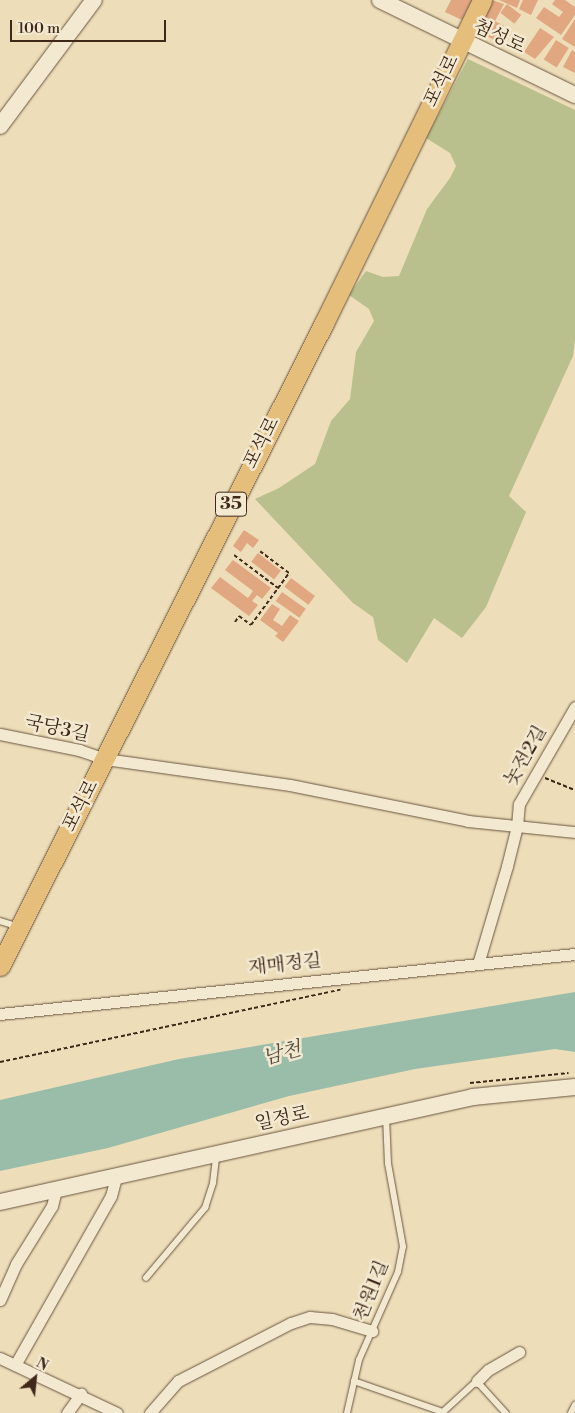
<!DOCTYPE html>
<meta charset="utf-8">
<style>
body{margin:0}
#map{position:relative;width:575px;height:1413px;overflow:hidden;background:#edddb8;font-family:"Libre Bodoni","Noto Serif KR",serif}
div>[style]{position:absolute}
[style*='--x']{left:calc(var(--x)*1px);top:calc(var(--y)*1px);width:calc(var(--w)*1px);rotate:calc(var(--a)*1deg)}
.green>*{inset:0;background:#b9c08e}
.water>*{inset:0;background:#9abda9}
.building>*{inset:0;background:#e0a780;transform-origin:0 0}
.path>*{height:2px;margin-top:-1px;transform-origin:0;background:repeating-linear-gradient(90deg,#3f2819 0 4px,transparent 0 6.5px)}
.roads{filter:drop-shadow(0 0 1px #6a5541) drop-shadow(0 0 1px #6a5541)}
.lane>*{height:5.5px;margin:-2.75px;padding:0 2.75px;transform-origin:2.75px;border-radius:2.75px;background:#f3e9d1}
.street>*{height:11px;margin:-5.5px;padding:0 5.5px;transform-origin:5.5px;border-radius:5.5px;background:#f3e9d1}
.secondary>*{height:16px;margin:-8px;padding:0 8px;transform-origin:8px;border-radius:8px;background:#f3e9d1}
.primary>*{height:19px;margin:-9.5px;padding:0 9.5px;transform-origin:9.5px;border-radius:9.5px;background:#e6be7c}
span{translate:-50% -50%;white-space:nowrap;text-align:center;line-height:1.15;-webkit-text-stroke:5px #f3e9d1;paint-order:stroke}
.shield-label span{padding:1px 4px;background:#f3e9d1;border:1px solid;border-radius:4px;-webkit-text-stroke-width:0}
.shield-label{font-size:18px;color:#3f2819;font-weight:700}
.street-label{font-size:19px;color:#3f2819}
.water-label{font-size:20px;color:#564d3d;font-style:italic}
.north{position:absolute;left:10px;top:1353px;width:50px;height:50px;-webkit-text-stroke:4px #f3e9d1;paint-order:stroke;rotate:28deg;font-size:14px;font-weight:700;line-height:20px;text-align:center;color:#3f2819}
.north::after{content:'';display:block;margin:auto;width:18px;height:22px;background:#3f2819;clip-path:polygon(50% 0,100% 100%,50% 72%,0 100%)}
.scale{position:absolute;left:10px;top:20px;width:156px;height:22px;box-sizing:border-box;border:2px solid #3f2819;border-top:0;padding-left:6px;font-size:15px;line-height:18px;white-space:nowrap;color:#3f2819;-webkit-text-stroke:4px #f3e9d1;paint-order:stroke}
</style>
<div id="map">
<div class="green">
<div style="clip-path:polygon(468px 59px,575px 110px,575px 339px,573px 356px,509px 496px,526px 512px,486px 607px,462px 638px,434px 618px,407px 663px,378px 640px,373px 617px,353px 603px,255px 499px,279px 488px,315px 464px,331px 421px,350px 399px,356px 352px,374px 321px,369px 309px,349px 295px,366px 271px,383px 277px,399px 276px,427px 209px,450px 178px,456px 166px,450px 153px,426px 138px)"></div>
</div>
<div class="water">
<div style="clip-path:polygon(575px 992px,575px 1052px,555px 1049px,415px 1069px,289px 1096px,108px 1148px,0 1171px,0 1100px,179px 1059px)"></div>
</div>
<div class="building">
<div style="clip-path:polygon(451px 0,472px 0,462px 20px,445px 12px)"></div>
<div style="clip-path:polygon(492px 0,504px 4px,495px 21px,504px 26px,496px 41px,485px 35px,480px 22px)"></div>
<div style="clip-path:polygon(499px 0,520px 0,517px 8px)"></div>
<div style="clip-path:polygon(523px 0,538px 0,531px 15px,519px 9px)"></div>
<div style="clip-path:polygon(555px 0,565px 0,575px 7px,575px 15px,561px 35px,536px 18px,544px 7px,559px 17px,563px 12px,552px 4px)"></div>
<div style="left:507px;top:4px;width:18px;height:11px;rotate:38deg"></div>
<div style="clip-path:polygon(575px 19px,575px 47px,562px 39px)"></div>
<div style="clip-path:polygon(540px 28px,554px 37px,535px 59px,524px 52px)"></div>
<div style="left:556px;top:40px;width:15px;height:23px;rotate:32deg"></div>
<div style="clip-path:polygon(572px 50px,575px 52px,575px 73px,563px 67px)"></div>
<div style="clip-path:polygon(244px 530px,259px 540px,253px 548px,247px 543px,241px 552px,233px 546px)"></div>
<div style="left:258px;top:553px;width:29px;height:11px;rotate:38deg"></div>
<div style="clip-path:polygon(233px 560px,271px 588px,262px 599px,257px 595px,252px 601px,258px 605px,249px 616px,211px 588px,220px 577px,248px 598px,253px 591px,225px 570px)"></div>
<div style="left:291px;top:578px;width:30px;height:11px;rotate:37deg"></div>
<div style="left:282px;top:592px;width:29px;height:11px;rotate:35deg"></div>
<div style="clip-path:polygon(272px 604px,280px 609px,273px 620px,282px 626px,290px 615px,299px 621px,283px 642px,275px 636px,278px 633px,260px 620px)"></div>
</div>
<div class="path">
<div style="--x:234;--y:555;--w:55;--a:36.9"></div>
<div style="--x:235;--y:622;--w:7;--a:-56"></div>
<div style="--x:239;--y:616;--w:15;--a:37"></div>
<div style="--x:251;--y:625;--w:64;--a:-53.8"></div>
<div style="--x:289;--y:573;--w:36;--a:-143"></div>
<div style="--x:545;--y:778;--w:32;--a:22"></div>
<div style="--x:0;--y:1062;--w:348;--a:-12"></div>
<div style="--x:470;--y:1083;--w:99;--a:-5.8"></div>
</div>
<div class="roads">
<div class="lane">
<div style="--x:0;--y:921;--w:17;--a:17"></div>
<div style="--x:146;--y:1278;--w:92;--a:-49.9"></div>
<div style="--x:205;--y:1208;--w:26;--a:-72"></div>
<div style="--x:213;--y:1183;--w:26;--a:-83"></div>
<div style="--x:354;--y:1381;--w:94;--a:19.2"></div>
<div style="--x:443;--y:1412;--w:46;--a:-42.4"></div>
<div style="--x:477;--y:1381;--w:43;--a:47.8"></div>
<div style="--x:347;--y:1413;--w:54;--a:-77.2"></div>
<div style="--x:359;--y:1360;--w:96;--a:-66.1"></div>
<div style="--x:398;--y:1272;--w:25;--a:-79"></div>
<div style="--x:403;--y:1247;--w:84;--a:-100.2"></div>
<div style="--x:388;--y:1164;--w:47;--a:-92.4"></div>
<div style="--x:571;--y:1413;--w:9;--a:-63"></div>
</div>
<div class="street">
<div style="--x:0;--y:734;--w:81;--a:11.4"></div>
<div style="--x:79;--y:750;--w:28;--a:19"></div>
<div style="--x:105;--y:759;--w:187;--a:8"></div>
<div style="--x:290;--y:785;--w:182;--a:11.4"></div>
<div style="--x:468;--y:821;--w:108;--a:5.9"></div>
<div style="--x:478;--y:964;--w:102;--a:-73.5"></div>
<div style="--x:507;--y:866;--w:41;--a:-76"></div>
<div style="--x:517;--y:826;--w:22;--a:-85"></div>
<div style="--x:519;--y:804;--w:112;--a:-60"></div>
<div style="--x:0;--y:1014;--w:578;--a:-5.96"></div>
<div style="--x:0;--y:1300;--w:39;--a:-66"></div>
<div style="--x:16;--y:1264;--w:68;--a:-58.2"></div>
<div style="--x:52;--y:1206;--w:16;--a:-76"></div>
<div style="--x:0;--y:1358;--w:129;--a:25.2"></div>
<div style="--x:15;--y:1365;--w:194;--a:-60.4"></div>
<div style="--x:111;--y:1196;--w:20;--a:-75"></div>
<div style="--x:477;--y:1381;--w:16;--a:-45"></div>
<div style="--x:488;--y:1370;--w:36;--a:-30"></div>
<div style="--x:67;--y:1413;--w:24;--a:-54"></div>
<div style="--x:150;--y:1413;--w:43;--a:-48.8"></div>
<div style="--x:178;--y:1381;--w:127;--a:-27.2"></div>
<div style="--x:291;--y:1323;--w:20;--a:-18"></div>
<div style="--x:310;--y:1317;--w:22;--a:5"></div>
<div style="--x:332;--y:1319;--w:42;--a:16.7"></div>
</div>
<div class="secondary">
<div style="--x:380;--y:0;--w:217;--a:26"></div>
<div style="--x:0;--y:126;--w:157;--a:-53.3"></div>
<div style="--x:0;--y:1202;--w:485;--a:-12.5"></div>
<div style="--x:473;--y:1097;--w:102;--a:-5.6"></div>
</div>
<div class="primary">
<div style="--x:0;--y:966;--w:720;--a:-63.26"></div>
<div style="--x:324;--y:323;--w:360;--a:-63.9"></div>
</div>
</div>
<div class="shield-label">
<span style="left:231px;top:504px">35</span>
</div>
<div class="street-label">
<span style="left:499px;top:37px;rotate:25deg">첨성로</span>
<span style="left:442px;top:81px;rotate:-64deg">포석로</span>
<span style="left:262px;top:443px;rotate:-63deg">포석로</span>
<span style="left:57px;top:729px;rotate:12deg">국당3길</span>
<span style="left:526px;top:756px;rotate:-60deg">놋전2길</span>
<span style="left:81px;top:806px;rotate:-63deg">포석로</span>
<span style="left:285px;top:965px;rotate:-6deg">재매정길</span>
<span style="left:282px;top:1119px;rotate:-12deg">일정로</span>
<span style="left:372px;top:1291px;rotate:-68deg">천원1길</span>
</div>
<div class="water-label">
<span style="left:282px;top:1054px;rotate:-15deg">남천</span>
</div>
<div class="north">N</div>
<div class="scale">100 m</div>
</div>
